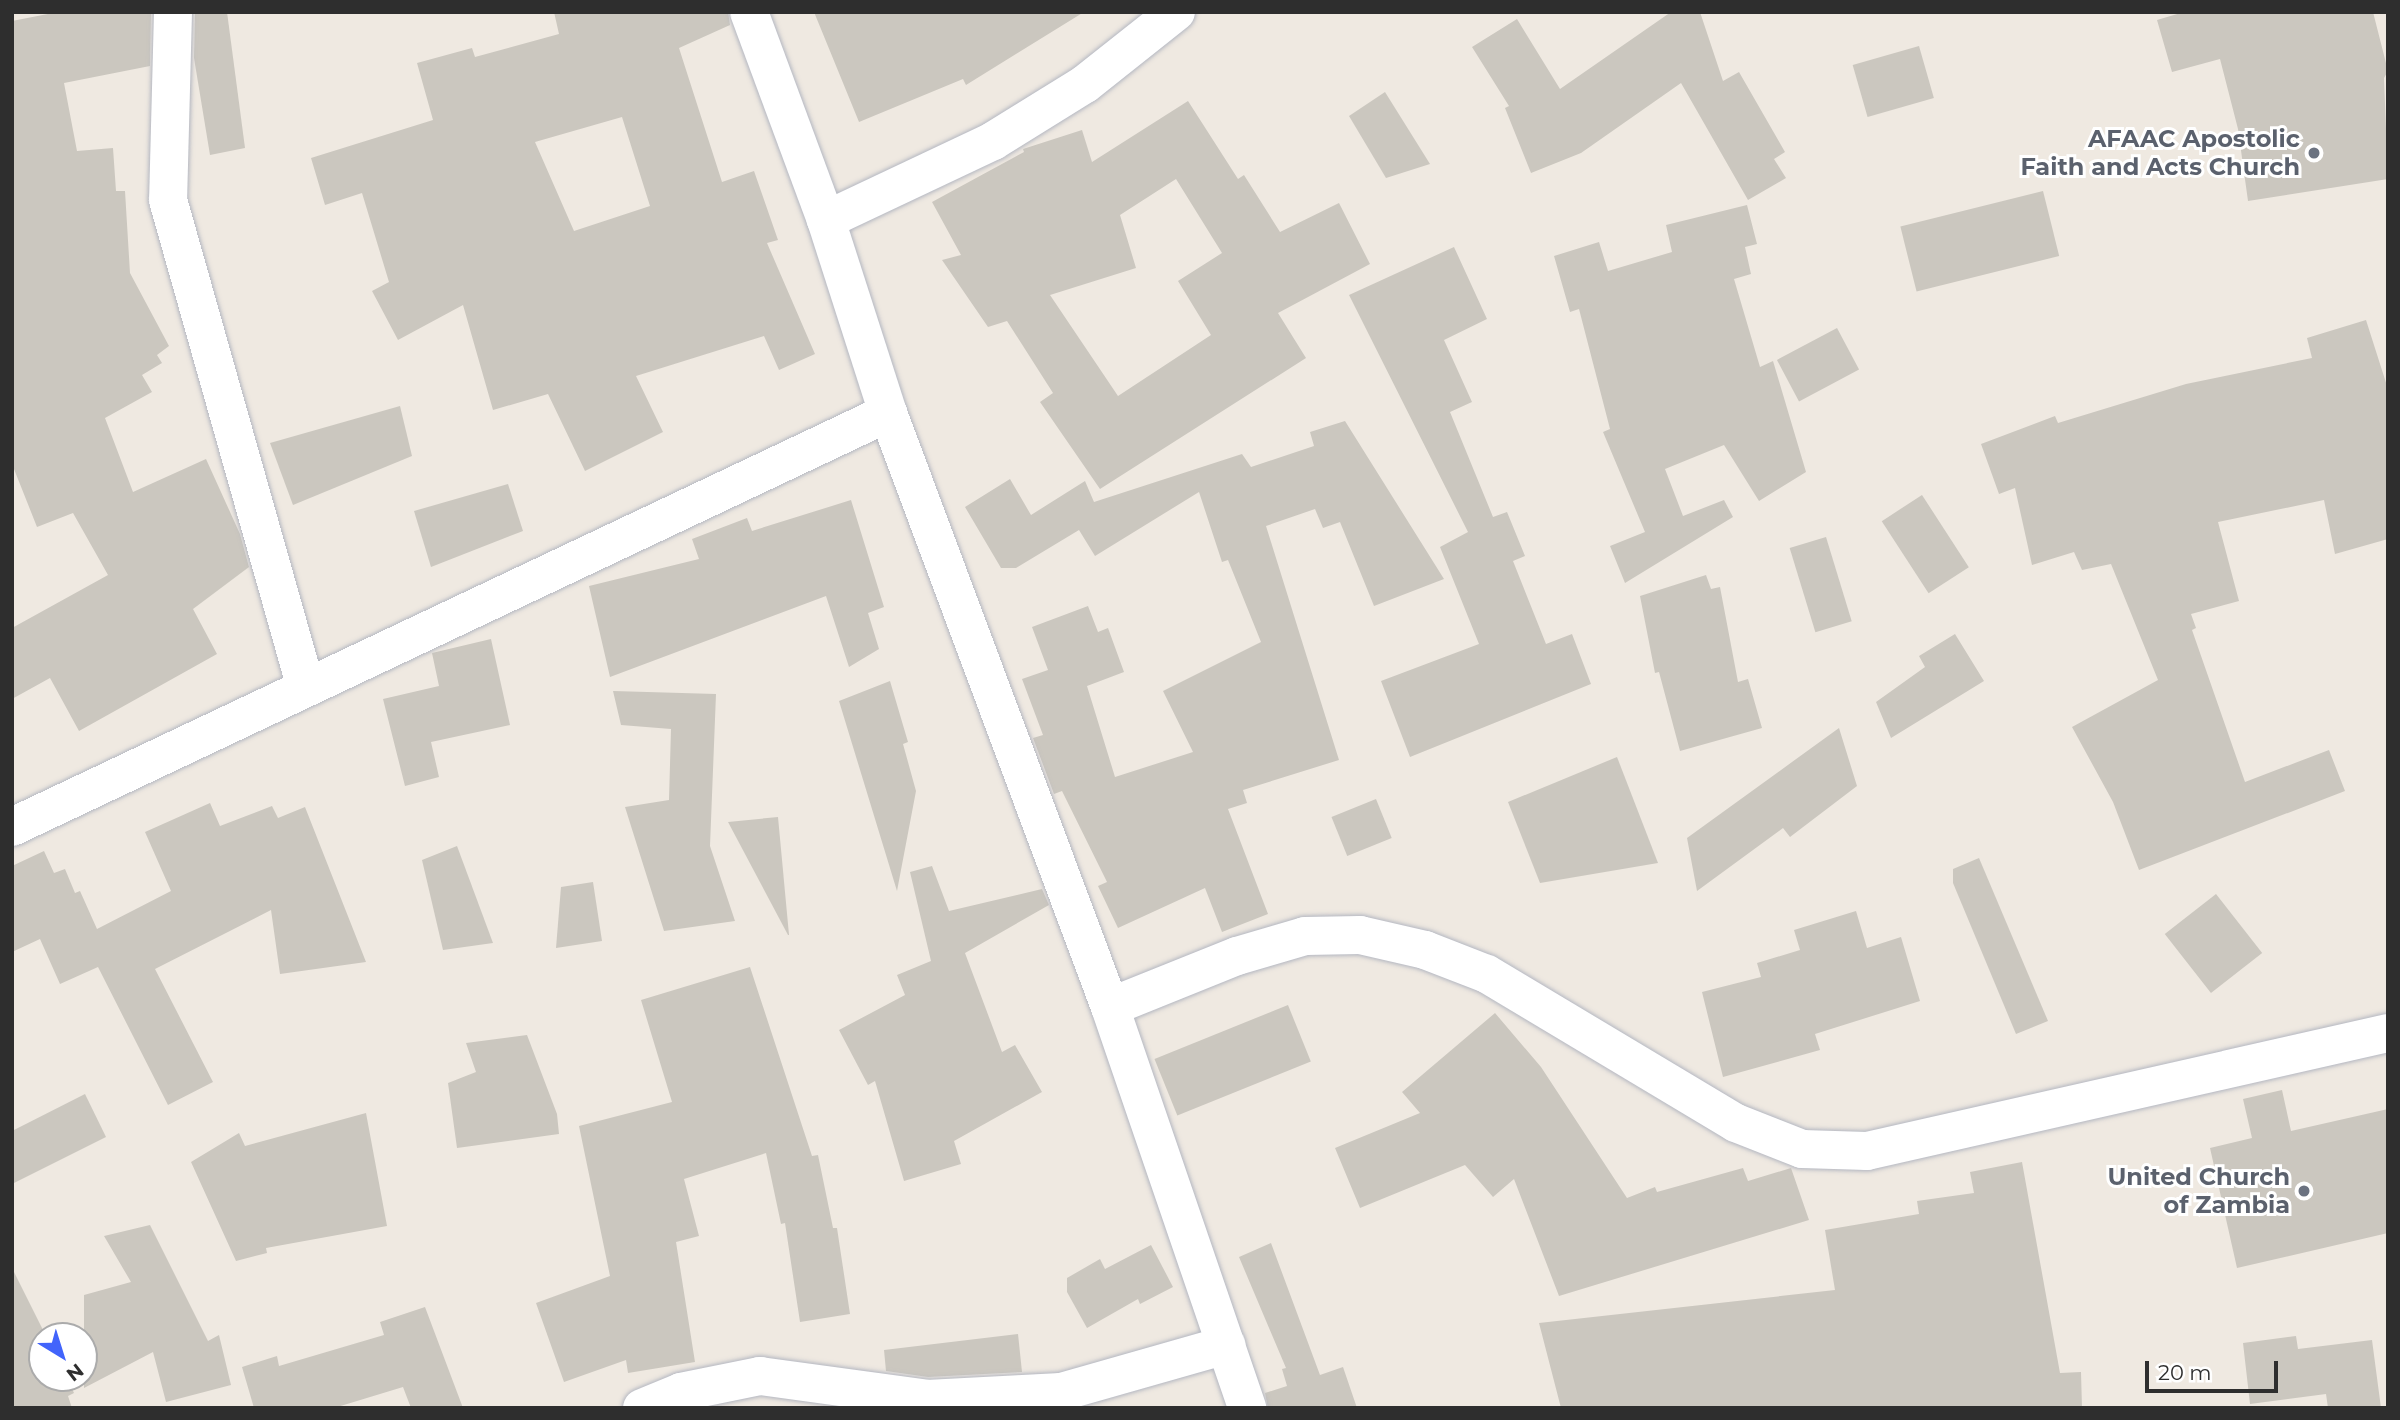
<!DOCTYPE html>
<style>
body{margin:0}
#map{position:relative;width:2400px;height:1420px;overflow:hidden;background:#efe9e1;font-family:Montserrat,sans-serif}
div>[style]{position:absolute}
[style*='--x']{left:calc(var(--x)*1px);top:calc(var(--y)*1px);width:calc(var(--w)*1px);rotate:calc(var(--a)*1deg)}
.building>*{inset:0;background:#cbc7bf;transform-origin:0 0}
.roads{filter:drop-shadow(0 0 2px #b4b7c1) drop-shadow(0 0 2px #b4b7c1)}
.minor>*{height:38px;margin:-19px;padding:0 19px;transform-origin:19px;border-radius:19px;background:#fff}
.dots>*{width:19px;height:19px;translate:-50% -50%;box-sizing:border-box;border:4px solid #fff;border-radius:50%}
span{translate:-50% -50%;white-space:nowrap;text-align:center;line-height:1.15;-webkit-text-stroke:6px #fff;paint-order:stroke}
.worship-label{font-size:24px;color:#5b616d;font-weight:700}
.right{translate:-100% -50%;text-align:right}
.frame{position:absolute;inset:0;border:14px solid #2e2e2e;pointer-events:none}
.north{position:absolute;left:28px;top:1322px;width:70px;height:70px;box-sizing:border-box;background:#fff;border:2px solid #ababab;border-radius:50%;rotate:142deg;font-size:19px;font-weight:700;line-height:28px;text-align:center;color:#2e2e2e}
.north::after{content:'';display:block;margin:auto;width:24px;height:32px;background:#4264fb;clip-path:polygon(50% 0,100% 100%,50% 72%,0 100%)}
.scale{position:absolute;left:2145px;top:1361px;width:133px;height:32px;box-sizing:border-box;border:4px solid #2e2e2e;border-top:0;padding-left:9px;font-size:21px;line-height:24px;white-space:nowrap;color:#2e2e2e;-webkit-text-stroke:5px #fff;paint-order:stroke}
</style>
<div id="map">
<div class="building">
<div style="clip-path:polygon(58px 12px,151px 12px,150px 66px,64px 83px,77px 151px,113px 148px,116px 191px,125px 191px,130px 273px,169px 346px,157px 355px,162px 363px,142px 375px,152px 392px,105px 418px,133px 492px,206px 459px,240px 534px,249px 567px,193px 609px,217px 654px,79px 731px,50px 678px,12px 699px,12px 628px,108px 575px,73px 513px,37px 527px,12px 464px,12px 21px)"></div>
<div style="clip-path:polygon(195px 12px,227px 12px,245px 148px,210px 155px,194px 58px)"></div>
<div style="clip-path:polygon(evenodd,554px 12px,728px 12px,730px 25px,679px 48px,722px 182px,754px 171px,778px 240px,767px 243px,815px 354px,779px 370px,764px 336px,636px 376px,663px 432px,585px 471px,548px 394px,493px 410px,463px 305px,398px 340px,372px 291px,389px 282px,362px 193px,325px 205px,311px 158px,433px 120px,417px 63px,472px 48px,475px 57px,559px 34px,554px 12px,622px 117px,650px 206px,574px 231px,535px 142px,622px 117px)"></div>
<div style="clip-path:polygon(814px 12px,1084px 12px,966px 85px,963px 79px,859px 122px)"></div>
<div style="clip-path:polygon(1671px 12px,1700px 12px,1723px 81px,1739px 72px,1785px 152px,1774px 159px,1786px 178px,1748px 200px,1681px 83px,1581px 153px,1531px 173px,1505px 108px,1509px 106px,1472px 47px,1517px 19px,1560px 89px)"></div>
<div style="clip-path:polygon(2184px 12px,2373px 12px,2388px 71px,2384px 78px,2388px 179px,2248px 201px,2238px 129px,2220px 59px,2172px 72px,2157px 20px)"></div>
<div style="left:1919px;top:46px;width:54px;height:69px;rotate:74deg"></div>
<div style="clip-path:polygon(1385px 92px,1430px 164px,1386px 178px,1349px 116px)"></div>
<div style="clip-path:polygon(evenodd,1188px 101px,1238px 179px,1244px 175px,1280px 232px,1339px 203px,1370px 264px,1278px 313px,1306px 358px,1100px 489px,1040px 402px,1053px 393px,1007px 321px,988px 327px,942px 260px,961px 255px,932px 202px,1024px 152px,1023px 149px,1082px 130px,1092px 162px,1188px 101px,1176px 179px,1222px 253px,1178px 281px,1211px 335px,1118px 396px,1050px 295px,1136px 268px,1120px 215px,1176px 179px)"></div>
<div style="left:2043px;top:191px;width:67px;height:147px;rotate:76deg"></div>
<div style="clip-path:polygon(1747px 205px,1757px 244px,1745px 247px,1751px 274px,1734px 279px,1760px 367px,1773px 361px,1806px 472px,1759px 501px,1724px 445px,1665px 469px,1683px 516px,1724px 500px,1733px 517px,1625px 583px,1610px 546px,1645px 532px,1603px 432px,1610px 429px,1579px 309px,1570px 312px,1554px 256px,1599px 242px,1608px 271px,1672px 252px,1666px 225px)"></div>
<div style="clip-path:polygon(1454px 247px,1487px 319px,1444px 340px,1472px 402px,1450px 412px,1493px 517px,1507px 512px,1525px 556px,1513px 561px,1546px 644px,1572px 634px,1591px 684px,1410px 757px,1381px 681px,1479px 644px,1440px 547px,1468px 532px,1349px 295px)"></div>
<div style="clip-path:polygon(2366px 320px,2388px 389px,2388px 539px,2335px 554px,2324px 500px,2218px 522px,2239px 601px,2191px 614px,2196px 628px,2192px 630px,2245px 782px,2329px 750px,2345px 791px,2139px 870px,2113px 802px,2072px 727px,2158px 680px,2111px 564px,2082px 570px,2074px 552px,2032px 565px,2015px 488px,1999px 494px,1981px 444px,2055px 416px,2058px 423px,2186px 384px,2312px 358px,2307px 338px)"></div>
<div style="left:1837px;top:328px;width:47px;height:68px;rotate:62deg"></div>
<div style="clip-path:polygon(400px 406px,412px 456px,293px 505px,270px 443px)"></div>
<div style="clip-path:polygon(1345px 421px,1444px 579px,1374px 606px,1340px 522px,1323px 528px,1315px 509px,1266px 526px,1339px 760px,1243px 790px,1247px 803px,1228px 809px,1268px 914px,1222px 932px,1205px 888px,1118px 928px,1098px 886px,1107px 882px,1062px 791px,1054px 794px,1033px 738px,1043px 735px,1022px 679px,1048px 670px,1032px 627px,1088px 606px,1098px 632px,1108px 628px,1124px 672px,1087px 686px,1115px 777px,1193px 752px,1163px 691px,1261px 642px,1228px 560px,1222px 562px,1199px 492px,1095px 556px,1079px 530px,1016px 568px,1001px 568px,965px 507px,1010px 479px,1031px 515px,1085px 481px,1094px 502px,1242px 454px,1251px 467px,1314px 446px,1310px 432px)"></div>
<div style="clip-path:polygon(508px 484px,523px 531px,431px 567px,414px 511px)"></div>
<div style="left:1922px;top:495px;width:86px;height:48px;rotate:57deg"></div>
<div style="clip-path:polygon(851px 500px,884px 607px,868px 613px,879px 649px,849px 667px,826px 596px,610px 677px,589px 586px,699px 559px,692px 539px,747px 518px,752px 531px)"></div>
<div style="left:1826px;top:537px;width:88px;height:38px;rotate:73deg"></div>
<div style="clip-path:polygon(1706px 575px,1711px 589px,1720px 587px,1738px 682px,1748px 679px,1762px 728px,1680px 751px,1659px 672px,1655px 673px,1640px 596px)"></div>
<div style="clip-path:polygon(1955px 634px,1984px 681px,1891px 738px,1876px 702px,1925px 667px,1919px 656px)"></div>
<div style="clip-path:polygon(491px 639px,510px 725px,431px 742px,439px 777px,405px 786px,383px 699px,439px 686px,432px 653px)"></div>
<div style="clip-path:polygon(890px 681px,908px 742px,903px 744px,916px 791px,897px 891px,839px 701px)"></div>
<div style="clip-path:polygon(613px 691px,716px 694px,710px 846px,735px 921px,664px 931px,625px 807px,669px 800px,671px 729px,621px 725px)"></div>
<div style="clip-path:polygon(1839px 728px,1857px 786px,1790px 837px,1783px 828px,1697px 891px,1687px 838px)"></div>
<div style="clip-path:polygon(1617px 757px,1658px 863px,1540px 883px,1508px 802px)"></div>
<div style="left:1376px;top:799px;width:42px;height:48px;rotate:68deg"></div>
<div style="clip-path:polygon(210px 803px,220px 826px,272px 806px,278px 818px,305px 807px,366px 962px,280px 974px,271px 910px,155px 969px,213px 1082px,168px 1105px,98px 967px,60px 984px,40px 939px,12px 952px,12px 866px,44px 851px,54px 873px,65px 869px,75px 893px,80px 891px,97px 929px,171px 891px,145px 832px)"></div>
<div style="clip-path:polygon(778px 817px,789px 935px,788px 935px,728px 822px)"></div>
<div style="clip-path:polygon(457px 846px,493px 943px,443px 950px,422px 860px)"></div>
<div style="clip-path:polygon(1979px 858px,2048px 1021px,2016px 1034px,1953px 883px,1953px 869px)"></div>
<div style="clip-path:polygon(932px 866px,949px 911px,1042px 889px,1049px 905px,965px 953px,1002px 1052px,1015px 1045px,1042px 1092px,954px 1141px,961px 1164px,904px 1181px,875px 1081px,868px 1085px,839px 1030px,905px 995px,897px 975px,931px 961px,910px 872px)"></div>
<div style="clip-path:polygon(593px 882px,602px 941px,556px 948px,561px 887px)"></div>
<div style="left:2216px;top:894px;width:75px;height:65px;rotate:52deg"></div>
<div style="clip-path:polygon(1856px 911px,1867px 948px,1901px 937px,1920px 1001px,1815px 1034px,1820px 1050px,1723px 1077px,1702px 992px,1761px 977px,1757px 963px,1800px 950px,1794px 930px)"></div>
<div style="clip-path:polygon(750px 967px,812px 1156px,818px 1155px,833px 1228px,837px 1228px,850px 1314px,800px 1322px,785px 1223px,781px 1224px,766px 1153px,684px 1179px,699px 1236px,676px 1242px,695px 1362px,628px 1373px,626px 1360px,564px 1382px,536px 1303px,610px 1276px,579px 1126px,672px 1102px,641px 1000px)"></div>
<div style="left:1288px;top:1005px;width:61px;height:144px;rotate:68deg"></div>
<div style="clip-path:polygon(1495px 1013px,1541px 1067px,1627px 1198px,1655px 1187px,1657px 1192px,1743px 1168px,1748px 1181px,1791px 1168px,1809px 1220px,1559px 1296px,1514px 1179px,1493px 1197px,1465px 1165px,1360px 1208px,1335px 1148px,1420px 1113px,1402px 1092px)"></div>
<div style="clip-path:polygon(527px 1035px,557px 1114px,559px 1134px,457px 1148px,448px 1083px,476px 1072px,466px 1043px)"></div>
<div style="clip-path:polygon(2282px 1090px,2291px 1131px,2388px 1109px,2388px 1233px,2237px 1268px,2210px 1148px,2252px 1138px,2243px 1099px)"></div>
<div style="clip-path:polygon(85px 1094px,106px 1137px,12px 1184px,12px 1131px)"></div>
<div style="clip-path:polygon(366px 1113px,387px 1226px,266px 1248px,267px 1253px,236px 1261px,191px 1162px,239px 1133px,245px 1146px)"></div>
<div style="clip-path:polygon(2022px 1162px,2060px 1373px,2081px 1372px,2082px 1408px,1561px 1408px,1539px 1323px,1835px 1290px,1825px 1230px,1919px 1214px,1917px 1201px,1974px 1193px,1970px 1172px)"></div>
<div style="clip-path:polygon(150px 1225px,208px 1341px,219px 1335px,231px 1385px,166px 1402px,153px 1352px,84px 1388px,84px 1295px,131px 1282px,104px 1236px)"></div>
<div style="clip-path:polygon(1271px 1243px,1320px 1375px,1343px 1367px,1357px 1408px,1268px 1408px,1265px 1393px,1287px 1386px,1282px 1369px,1286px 1368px,1239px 1257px)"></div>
<div style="clip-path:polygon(1151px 1245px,1173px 1287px,1140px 1304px,1138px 1299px,1087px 1328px,1067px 1292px,1067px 1278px,1100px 1259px,1105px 1269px)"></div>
<div style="clip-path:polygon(12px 1268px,46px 1336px,42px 1336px,42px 1378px,67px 1378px,74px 1393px,68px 1396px,72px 1408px,12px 1408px)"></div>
<div style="clip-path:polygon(425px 1307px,463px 1408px,411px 1408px,403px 1387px,334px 1408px,254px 1408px,242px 1367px,277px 1356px,279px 1366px,384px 1335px,380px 1322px)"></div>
<div style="clip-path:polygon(1018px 1334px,1022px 1372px,928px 1377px,886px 1371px,884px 1350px)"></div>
<div style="clip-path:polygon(2296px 1336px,2298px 1349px,2372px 1340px,2381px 1408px,2328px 1408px,2326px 1394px,2250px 1404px,2243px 1343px)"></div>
</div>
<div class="roads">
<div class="minor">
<div style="--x:173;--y:12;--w:188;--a:91.5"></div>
<div style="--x:168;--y:200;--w:507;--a:74.21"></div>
<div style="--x:749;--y:12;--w:222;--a:69.7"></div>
<div style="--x:826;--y:220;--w:203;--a:72.2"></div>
<div style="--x:888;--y:413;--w:634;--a:69.51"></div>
<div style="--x:1110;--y:1007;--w:424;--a:71.1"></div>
<div style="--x:826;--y:220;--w:185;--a:-25.3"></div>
<div style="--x:993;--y:141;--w:108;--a:-31.8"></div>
<div style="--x:1085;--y:84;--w:116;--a:-38.4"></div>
<div style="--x:12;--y:827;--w:969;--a:-25.3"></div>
<div style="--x:1110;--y:1007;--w:137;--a:-21.9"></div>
<div style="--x:1237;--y:956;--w:71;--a:-16.4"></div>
<div style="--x:1305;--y:936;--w:55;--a:-1"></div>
<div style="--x:1360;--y:935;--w:67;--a:13"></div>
<div style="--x:1425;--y:950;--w:66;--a:21.2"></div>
<div style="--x:1487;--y:974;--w:290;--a:30.9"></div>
<div style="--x:1736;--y:1123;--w:71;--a:21.5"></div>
<div style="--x:1802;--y:1149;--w:65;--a:1.8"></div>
<div style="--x:1867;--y:1151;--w:534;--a:-12.76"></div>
<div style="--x:642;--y:1408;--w:42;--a:-22.3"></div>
<div style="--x:681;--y:1392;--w:81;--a:-11.4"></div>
<div style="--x:760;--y:1376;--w:169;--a:7.8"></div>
<div style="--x:927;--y:1399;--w:134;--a:-3"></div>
<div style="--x:1061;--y:1392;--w:172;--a:-15.9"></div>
</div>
</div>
<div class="dots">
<div style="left:2314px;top:153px;background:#6b7280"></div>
<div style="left:2304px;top:1191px;background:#6b7280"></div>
</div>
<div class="worship-label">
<span class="right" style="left:2300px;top:153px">AFAAC Apostolic<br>Faith and Acts Church</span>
<span class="right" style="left:2290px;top:1191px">United Church<br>of Zambia</span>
</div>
<div class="frame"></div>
<div class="north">N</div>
<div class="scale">20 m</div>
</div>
